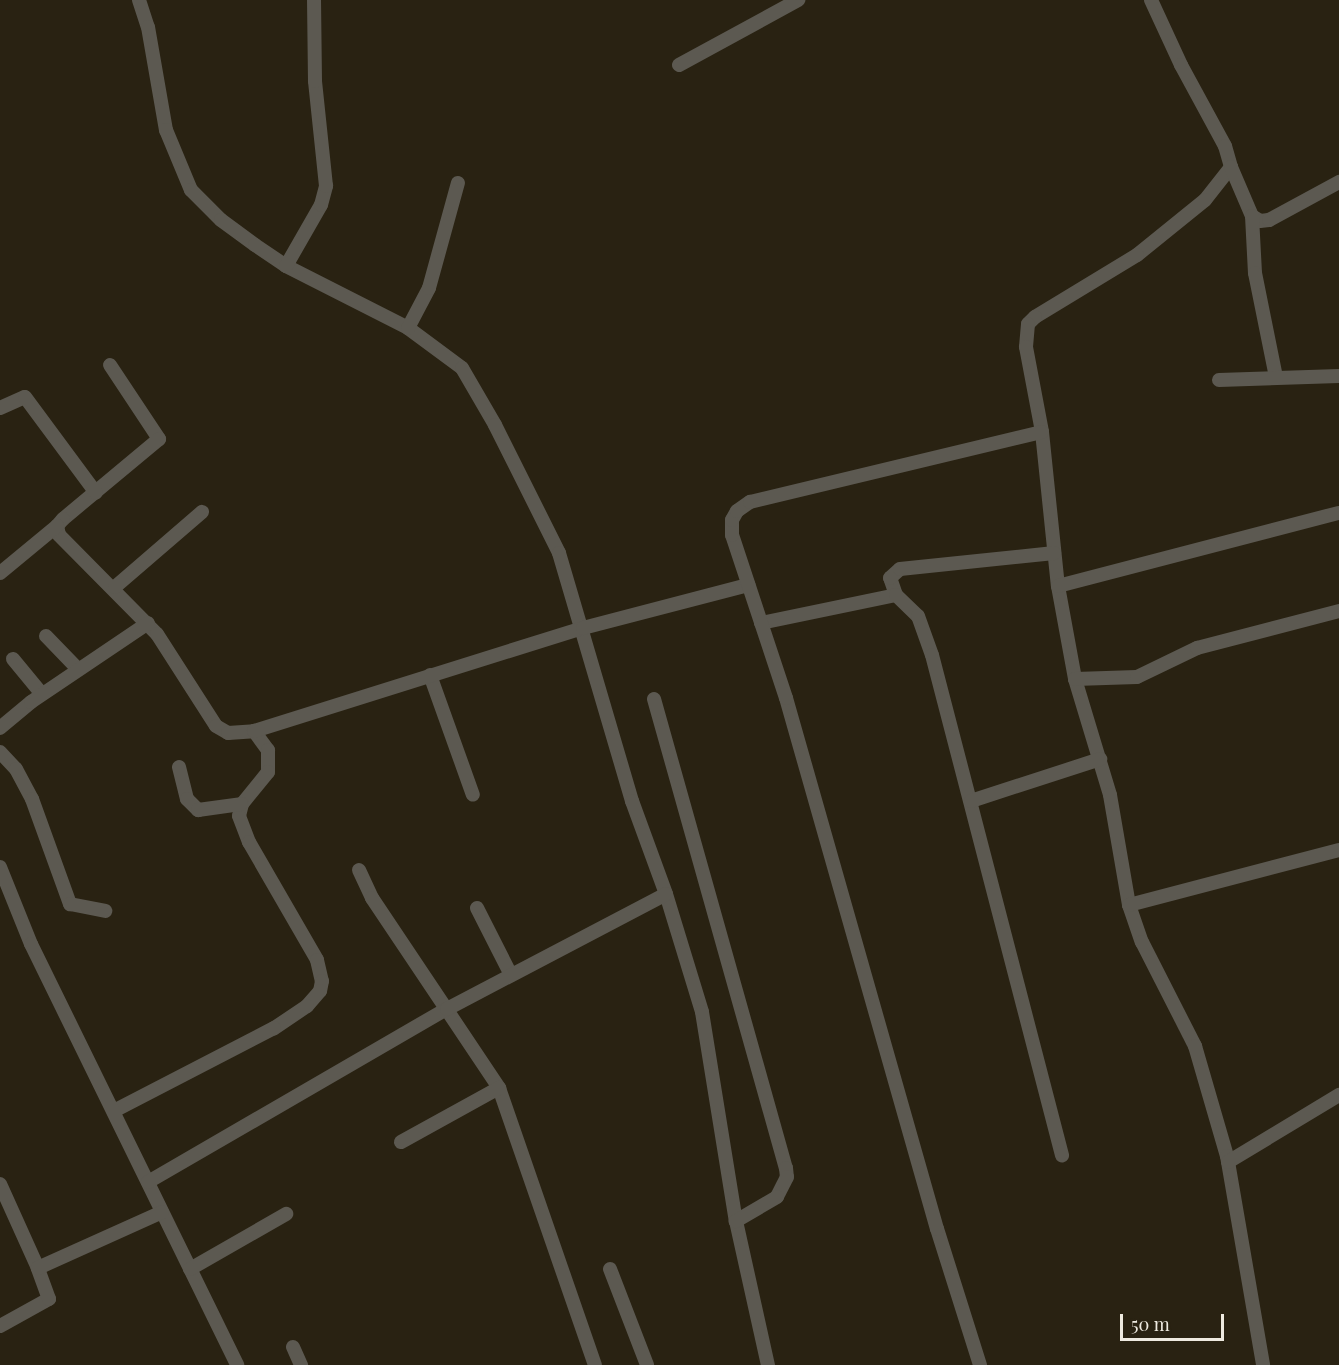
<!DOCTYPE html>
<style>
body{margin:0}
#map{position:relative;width:1339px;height:1365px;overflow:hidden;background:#292212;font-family:"Playfair Display",serif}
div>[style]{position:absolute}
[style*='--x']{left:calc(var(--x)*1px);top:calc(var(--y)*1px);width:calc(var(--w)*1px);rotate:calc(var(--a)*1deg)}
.minor>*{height:14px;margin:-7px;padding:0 7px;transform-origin:7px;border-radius:7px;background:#5c5951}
span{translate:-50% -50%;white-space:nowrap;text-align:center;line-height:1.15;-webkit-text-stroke:6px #292212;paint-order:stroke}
.scale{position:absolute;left:1120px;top:1314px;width:104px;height:27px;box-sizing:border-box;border:3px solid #eeeae0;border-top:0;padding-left:8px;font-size:18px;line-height:21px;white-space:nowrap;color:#eeeae0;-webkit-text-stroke:4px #292212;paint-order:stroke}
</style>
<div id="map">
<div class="minor">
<div style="--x:139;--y:0;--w:28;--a:72"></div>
<div style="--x:148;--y:27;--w:105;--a:80.1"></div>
<div style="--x:166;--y:130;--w:65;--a:67.4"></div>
<div style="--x:191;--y:190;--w:42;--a:45"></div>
<div style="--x:221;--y:220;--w:42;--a:36.3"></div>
<div style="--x:255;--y:245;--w:37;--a:34"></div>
<div style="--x:286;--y:266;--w:137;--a:26.9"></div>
<div style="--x:408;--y:328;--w:67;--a:36.5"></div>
<div style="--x:462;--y:368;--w:66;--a:59.9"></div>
<div style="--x:495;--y:425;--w:143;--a:63.4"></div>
<div style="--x:559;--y:553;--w:259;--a:73.6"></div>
<div style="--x:632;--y:801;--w:99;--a:69.9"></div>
<div style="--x:666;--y:894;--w:123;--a:73"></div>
<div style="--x:702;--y:1012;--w:212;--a:80.8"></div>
<div style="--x:736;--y:1221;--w:148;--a:77.5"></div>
<div style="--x:1151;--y:0;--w:72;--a:65.2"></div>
<div style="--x:1181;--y:65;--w:92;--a:61.5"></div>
<div style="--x:1225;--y:146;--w:22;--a:74"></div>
<div style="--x:1231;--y:167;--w:42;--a:128.2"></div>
<div style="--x:1205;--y:200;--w:87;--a:141"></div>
<div style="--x:1137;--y:255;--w:119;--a:148.7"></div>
<div style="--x:1035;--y:317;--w:10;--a:135"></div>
<div style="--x:1028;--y:324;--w:23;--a:95"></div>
<div style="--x:1026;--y:347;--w:86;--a:79.3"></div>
<div style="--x:1042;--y:432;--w:155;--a:84.1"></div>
<div style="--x:1058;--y:586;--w:95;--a:79.6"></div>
<div style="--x:1075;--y:679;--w:121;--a:73.2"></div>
<div style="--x:1110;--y:795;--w:112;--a:80.2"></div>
<div style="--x:1129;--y:905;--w:39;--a:71"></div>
<div style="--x:1142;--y:942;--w:117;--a:63"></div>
<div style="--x:1195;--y:1046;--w:115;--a:73.8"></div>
<div style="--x:1227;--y:1156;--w:212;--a:80.2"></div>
<div style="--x:679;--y:65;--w:136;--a:-28.6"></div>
<div style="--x:1231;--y:167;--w:53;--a:66.8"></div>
<div style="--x:1252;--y:216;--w:9;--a:32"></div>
<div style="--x:1260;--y:221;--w:9;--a:-6"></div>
<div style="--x:1269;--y:220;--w:80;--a:-28.5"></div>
<div style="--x:1252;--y:216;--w:57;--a:87"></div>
<div style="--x:1255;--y:273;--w:106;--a:78.6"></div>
<div style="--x:286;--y:266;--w:70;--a:-60.2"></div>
<div style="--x:321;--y:205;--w:20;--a:-75"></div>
<div style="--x:326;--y:186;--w:106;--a:-96"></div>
<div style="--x:315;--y:81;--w:81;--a:-90.7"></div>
<div style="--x:408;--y:328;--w:45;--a:-62.3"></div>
<div style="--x:429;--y:288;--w:109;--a:-74.6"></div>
<div style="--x:110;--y:365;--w:89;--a:56.5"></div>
<div style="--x:159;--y:439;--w:125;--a:140.2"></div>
<div style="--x:63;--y:519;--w:9;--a:131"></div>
<div style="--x:57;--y:526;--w:9;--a:77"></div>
<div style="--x:59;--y:535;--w:139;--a:45.3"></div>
<div style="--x:157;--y:634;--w:109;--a:57.3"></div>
<div style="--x:216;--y:726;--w:14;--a:30"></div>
<div style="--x:228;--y:733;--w:26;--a:-4"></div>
<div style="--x:254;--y:731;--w:24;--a:54"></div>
<div style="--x:268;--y:750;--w:22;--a:90"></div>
<div style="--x:268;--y:772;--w:41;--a:129.1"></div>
<div style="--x:242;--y:804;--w:12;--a:104"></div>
<div style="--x:239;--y:816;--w:28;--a:69"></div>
<div style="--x:249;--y:842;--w:136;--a:60"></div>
<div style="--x:317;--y:960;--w:22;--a:77"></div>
<div style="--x:322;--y:981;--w:10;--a:101"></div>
<div style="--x:320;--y:991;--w:20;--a:131"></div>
<div style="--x:307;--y:1006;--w:40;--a:146"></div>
<div style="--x:274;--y:1028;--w:180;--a:152.6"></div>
<div style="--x:1219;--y:380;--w:120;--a:-1.9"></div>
<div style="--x:0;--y:408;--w:27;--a:-24"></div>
<div style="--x:25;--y:397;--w:119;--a:53.5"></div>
<div style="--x:0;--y:573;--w:74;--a:-39.5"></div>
<div style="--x:1058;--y:586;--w:290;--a:-14.6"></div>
<div style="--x:115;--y:587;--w:115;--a:-40.8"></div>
<div style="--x:896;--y:595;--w:18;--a:-109"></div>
<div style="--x:890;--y:578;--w:13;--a:-42"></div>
<div style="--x:900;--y:569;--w:155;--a:-5.9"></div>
<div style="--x:761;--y:623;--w:138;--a:-11.7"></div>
<div style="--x:896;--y:595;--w:30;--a:44"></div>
<div style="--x:918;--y:616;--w:41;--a:70.3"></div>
<div style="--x:932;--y:655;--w:517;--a:75.43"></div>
<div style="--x:46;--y:636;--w:46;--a:45.9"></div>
<div style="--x:13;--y:659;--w:45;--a:50.4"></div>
<div style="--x:430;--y:675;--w:127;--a:70.3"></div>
<div style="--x:1075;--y:679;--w:62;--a:-1.8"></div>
<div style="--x:1137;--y:677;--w:67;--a:-25.8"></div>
<div style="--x:1197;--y:648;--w:147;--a:-14.6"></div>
<div style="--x:654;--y:699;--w:487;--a:74.3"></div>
<div style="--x:786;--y:1168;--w:9;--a:84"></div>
<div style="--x:787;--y:1177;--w:22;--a:117"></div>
<div style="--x:777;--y:1197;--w:48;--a:149.7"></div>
<div style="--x:0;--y:728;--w:40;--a:-40"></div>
<div style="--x:31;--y:702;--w:141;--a:-34"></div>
<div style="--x:254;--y:731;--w:345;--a:-17.4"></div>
<div style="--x:583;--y:628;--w:171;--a:-14.6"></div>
<div style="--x:0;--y:752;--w:23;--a:47"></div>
<div style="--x:16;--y:769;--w:34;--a:62"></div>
<div style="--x:32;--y:799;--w:112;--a:70.1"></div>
<div style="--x:70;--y:904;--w:36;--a:11"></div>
<div style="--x:179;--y:767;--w:33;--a:76"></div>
<div style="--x:187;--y:799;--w:16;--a:45"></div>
<div style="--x:198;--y:810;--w:43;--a:-7.9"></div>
<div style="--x:971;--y:801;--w:136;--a:-18"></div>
<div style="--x:0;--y:867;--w:83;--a:68.1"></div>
<div style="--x:31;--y:944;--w:469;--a:63.9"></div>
<div style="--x:359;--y:870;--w:31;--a:65"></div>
<div style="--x:372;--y:898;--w:229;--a:56.2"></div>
<div style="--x:499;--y:1088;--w:293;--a:70.9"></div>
<div style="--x:1129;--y:905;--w:217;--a:-14.7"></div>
<div style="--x:477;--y:908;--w:75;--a:63.1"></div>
<div style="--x:401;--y:1142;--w:112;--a:-28.9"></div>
<div style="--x:1228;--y:1162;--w:130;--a:-31.1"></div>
<div style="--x:148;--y:1182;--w:345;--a:-30.1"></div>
<div style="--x:447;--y:1009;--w:247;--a:-27.7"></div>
<div style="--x:0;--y:1184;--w:92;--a:65.7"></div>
<div style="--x:190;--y:1269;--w:111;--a:-29.8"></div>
<div style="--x:610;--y:1269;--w:103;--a:68.9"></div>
<div style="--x:0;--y:1326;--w:56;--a:-28.9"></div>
<div style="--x:49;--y:1299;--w:33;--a:-110"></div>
<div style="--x:38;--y:1268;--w:136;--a:-24.3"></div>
<div style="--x:293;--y:1347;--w:20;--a:66"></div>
<div style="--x:980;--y:1365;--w:143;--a:-107.5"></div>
<div style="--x:937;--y:1229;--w:552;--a:-105.87"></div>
<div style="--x:786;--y:698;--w:172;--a:-108.3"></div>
<div style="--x:732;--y:535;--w:15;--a:-90"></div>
<div style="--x:732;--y:520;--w:10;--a:-61"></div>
<div style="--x:737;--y:511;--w:16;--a:-35"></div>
<div style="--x:750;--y:502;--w:300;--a:-13.5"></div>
</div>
<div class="scale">50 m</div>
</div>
